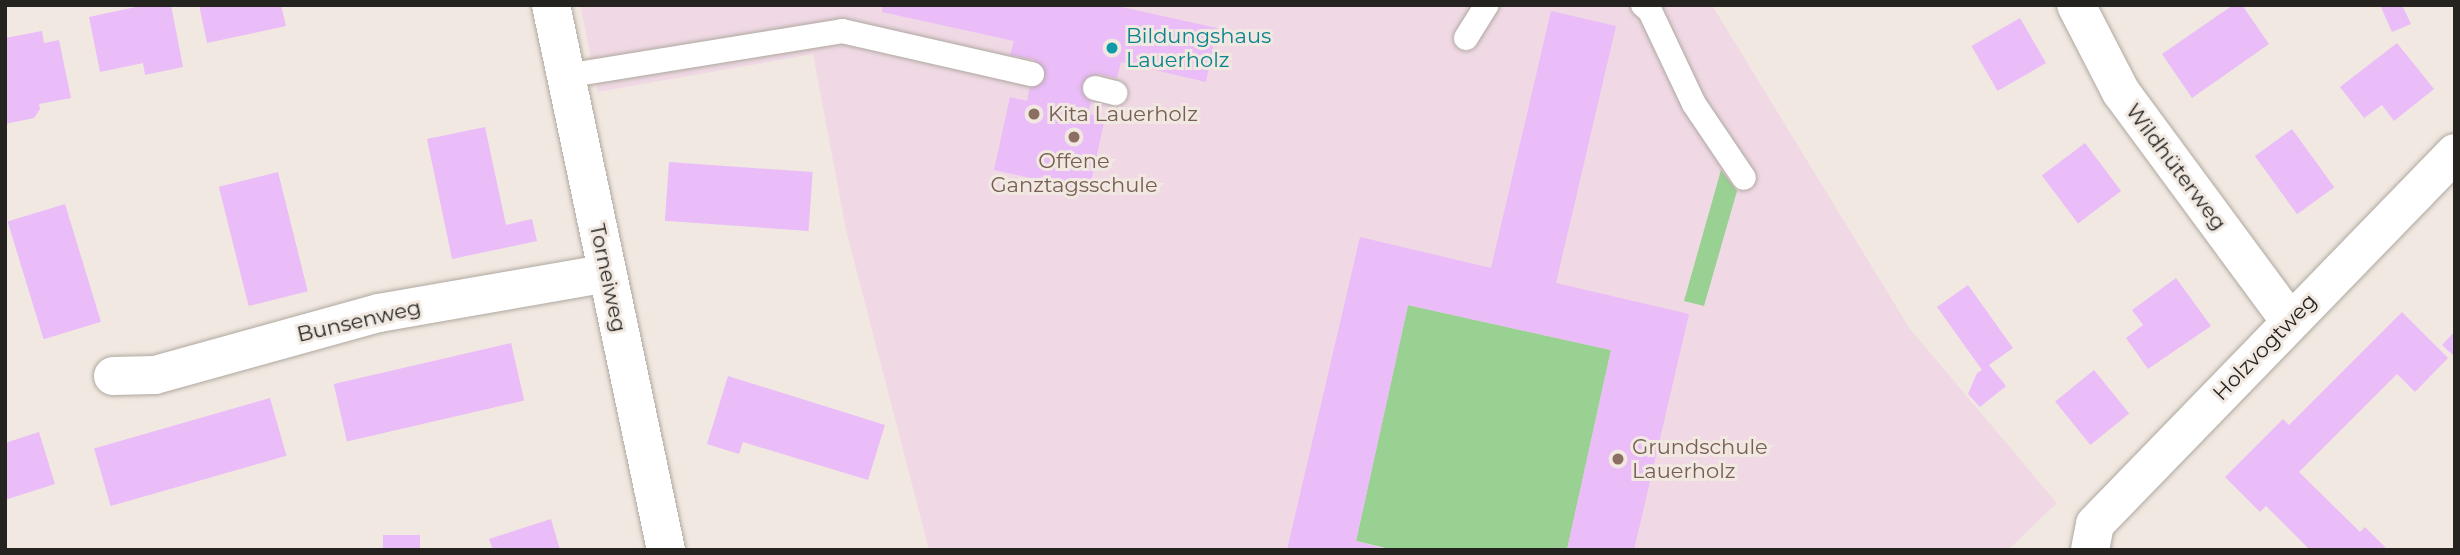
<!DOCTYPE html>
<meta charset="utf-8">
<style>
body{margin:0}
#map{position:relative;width:2460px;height:555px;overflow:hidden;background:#f1e9e1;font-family:Montserrat,sans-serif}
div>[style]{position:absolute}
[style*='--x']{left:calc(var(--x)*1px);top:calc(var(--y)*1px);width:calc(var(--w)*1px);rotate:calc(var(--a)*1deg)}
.education>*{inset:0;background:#f0d9e5}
.green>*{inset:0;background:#99d193}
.building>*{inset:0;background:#eabcf8;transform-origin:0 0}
.roads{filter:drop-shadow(0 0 2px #afa8a0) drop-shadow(0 0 2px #afa8a0)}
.lane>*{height:24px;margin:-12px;padding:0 12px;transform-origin:12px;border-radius:12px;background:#fff}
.street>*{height:38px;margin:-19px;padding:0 19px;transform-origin:19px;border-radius:19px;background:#fff}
.dots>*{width:19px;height:19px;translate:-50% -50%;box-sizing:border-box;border:4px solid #f1e9e1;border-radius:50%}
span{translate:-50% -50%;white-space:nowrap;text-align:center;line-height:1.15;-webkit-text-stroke:6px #f1e9e1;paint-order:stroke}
.culture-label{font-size:21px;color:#0d838f}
.left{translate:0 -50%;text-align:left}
.education-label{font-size:21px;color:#785e54}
.street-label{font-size:21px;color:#252320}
.frame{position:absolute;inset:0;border:7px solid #252320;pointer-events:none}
</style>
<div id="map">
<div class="education">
<div style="clip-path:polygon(580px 5px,1712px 5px,1910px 329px,2057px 503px,2008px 550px,929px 550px,846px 230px,813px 54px,598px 92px)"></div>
</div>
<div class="green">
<div style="clip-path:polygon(1721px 170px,1737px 191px,1704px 306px,1684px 301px)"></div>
<div style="clip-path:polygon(1408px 305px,1611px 350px,1567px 550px,1394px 550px,1356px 541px)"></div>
</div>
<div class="building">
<div style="clip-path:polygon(145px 5px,171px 5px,183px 67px,145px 75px,143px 63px,100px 72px,89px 17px)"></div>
<div style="clip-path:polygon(199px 5px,281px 5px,286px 26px,207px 43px)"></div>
<div style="clip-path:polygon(883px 5px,1113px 5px,1217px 28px,1206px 82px,1121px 62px,1117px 78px,1098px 74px,1088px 114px,1105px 118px,1089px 191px,994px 170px,1010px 97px,1027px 101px,1035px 60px,1010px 55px,1014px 41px,882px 12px)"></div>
<div style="clip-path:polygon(2233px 5px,2242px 5px,2269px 44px,2192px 98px,2162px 54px)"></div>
<div style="clip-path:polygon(2380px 5px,2402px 5px,2411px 24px,2392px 32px)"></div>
<div style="clip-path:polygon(1551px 11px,1616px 26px,1556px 283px,1689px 314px,1634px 550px,1567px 550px,1611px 350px,1408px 305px,1356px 541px,1388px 550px,1287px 550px,1360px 237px,1491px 268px)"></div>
<div style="left:2020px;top:18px;width:52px;height:56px;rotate:60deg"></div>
<div style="clip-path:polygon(42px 31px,44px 43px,59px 40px,71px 98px,39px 104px,40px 109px,34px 118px,5px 124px,5px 38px)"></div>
<div style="clip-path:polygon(2397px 43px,2434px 89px,2394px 121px,2382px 105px,2364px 118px,2340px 87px)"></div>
<div style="clip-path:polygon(485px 127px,506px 225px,532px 219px,537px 241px,452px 259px,427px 139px)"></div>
<div style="left:2292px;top:129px;width:72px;height:46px;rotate:54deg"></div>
<div style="left:2085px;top:143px;width:60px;height:54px;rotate:53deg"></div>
<div style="left:669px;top:162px;width:144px;height:59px;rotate:4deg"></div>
<div style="left:278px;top:172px;width:123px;height:61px;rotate:76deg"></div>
<div style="left:65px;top:204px;width:123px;height:60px;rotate:73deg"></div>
<div style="clip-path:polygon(2176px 278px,2211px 326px,2148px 369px,2126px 338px,2143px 325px,2132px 310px)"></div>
<div style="clip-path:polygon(1968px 285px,2013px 348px,1989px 365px,2006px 386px,1980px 407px,1968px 394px,1977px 373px,1982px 370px,1937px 307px)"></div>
<div style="clip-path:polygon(2402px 312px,2448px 358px,2415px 392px,2397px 374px,2299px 472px,2360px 532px,2365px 527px,2388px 550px,2310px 550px,2266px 506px,2260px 512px,2225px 477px,2283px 419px,2289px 425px)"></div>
<div style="clip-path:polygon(2455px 331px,2455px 357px,2442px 345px)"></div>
<div style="left:511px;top:343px;width:59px;height:182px;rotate:77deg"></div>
<div style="left:2094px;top:370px;width:56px;height:50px;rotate:51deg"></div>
<div style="clip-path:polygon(728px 376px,885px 425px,868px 480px,743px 442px,739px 454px,707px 444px)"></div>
<div style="left:270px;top:398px;width:60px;height:183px;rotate:74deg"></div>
<div style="clip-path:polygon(39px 432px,55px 484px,5px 500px,5px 443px)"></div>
<div style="clip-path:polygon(551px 519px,560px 550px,493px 550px,489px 539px)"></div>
<div style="left:383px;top:535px;width:37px;height:15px"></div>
</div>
<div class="roads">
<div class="lane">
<div style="--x:1643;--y:5;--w:9;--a:41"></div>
<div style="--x:1650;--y:11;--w:103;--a:64.7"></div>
<div style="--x:1694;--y:104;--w:89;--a:56"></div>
<div style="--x:1466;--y:38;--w:39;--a:-58"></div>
<div style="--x:565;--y:76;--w:281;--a:-9.2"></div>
<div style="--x:842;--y:31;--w:195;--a:12.8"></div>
<div style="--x:1095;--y:88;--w:21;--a:14"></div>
</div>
<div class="street">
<div style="--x:551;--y:5;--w:557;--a:78.08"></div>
<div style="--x:2076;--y:5;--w:98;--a:62.7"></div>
<div style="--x:2121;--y:92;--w:285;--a:53.6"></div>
<div style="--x:113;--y:376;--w:42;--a:-1.4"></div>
<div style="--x:155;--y:375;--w:232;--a:-15.5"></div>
<div style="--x:379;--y:313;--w:232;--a:-9.9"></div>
<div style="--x:2090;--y:550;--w:26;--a:-79"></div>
<div style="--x:2095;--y:524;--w:517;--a:-45.86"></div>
</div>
</div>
<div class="dots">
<div style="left:1112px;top:48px;background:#0f9aa8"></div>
<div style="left:1034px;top:114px;background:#8d6e63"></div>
<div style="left:1074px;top:137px;background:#8d6e63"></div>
<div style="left:1618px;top:459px;background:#8d6e63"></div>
</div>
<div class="culture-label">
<span class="left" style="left:1126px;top:48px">Bildungshaus<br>Lauerholz</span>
</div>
<div class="education-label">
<span class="left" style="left:1048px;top:114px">Kita Lauerholz</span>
<span style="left:1074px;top:173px">Offene<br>Ganztagsschule</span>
<span class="left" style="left:1632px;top:459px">Grundschule<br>Lauerholz</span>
</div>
<div class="street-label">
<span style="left:2176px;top:167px;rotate:53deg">Wildhüterweg</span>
<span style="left:608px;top:278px;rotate:78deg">Torneiweg</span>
<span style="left:359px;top:321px;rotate:-13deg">Bunsenweg</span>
<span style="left:2265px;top:347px;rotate:-46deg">Holzvogtweg</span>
</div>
<div class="frame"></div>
</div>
